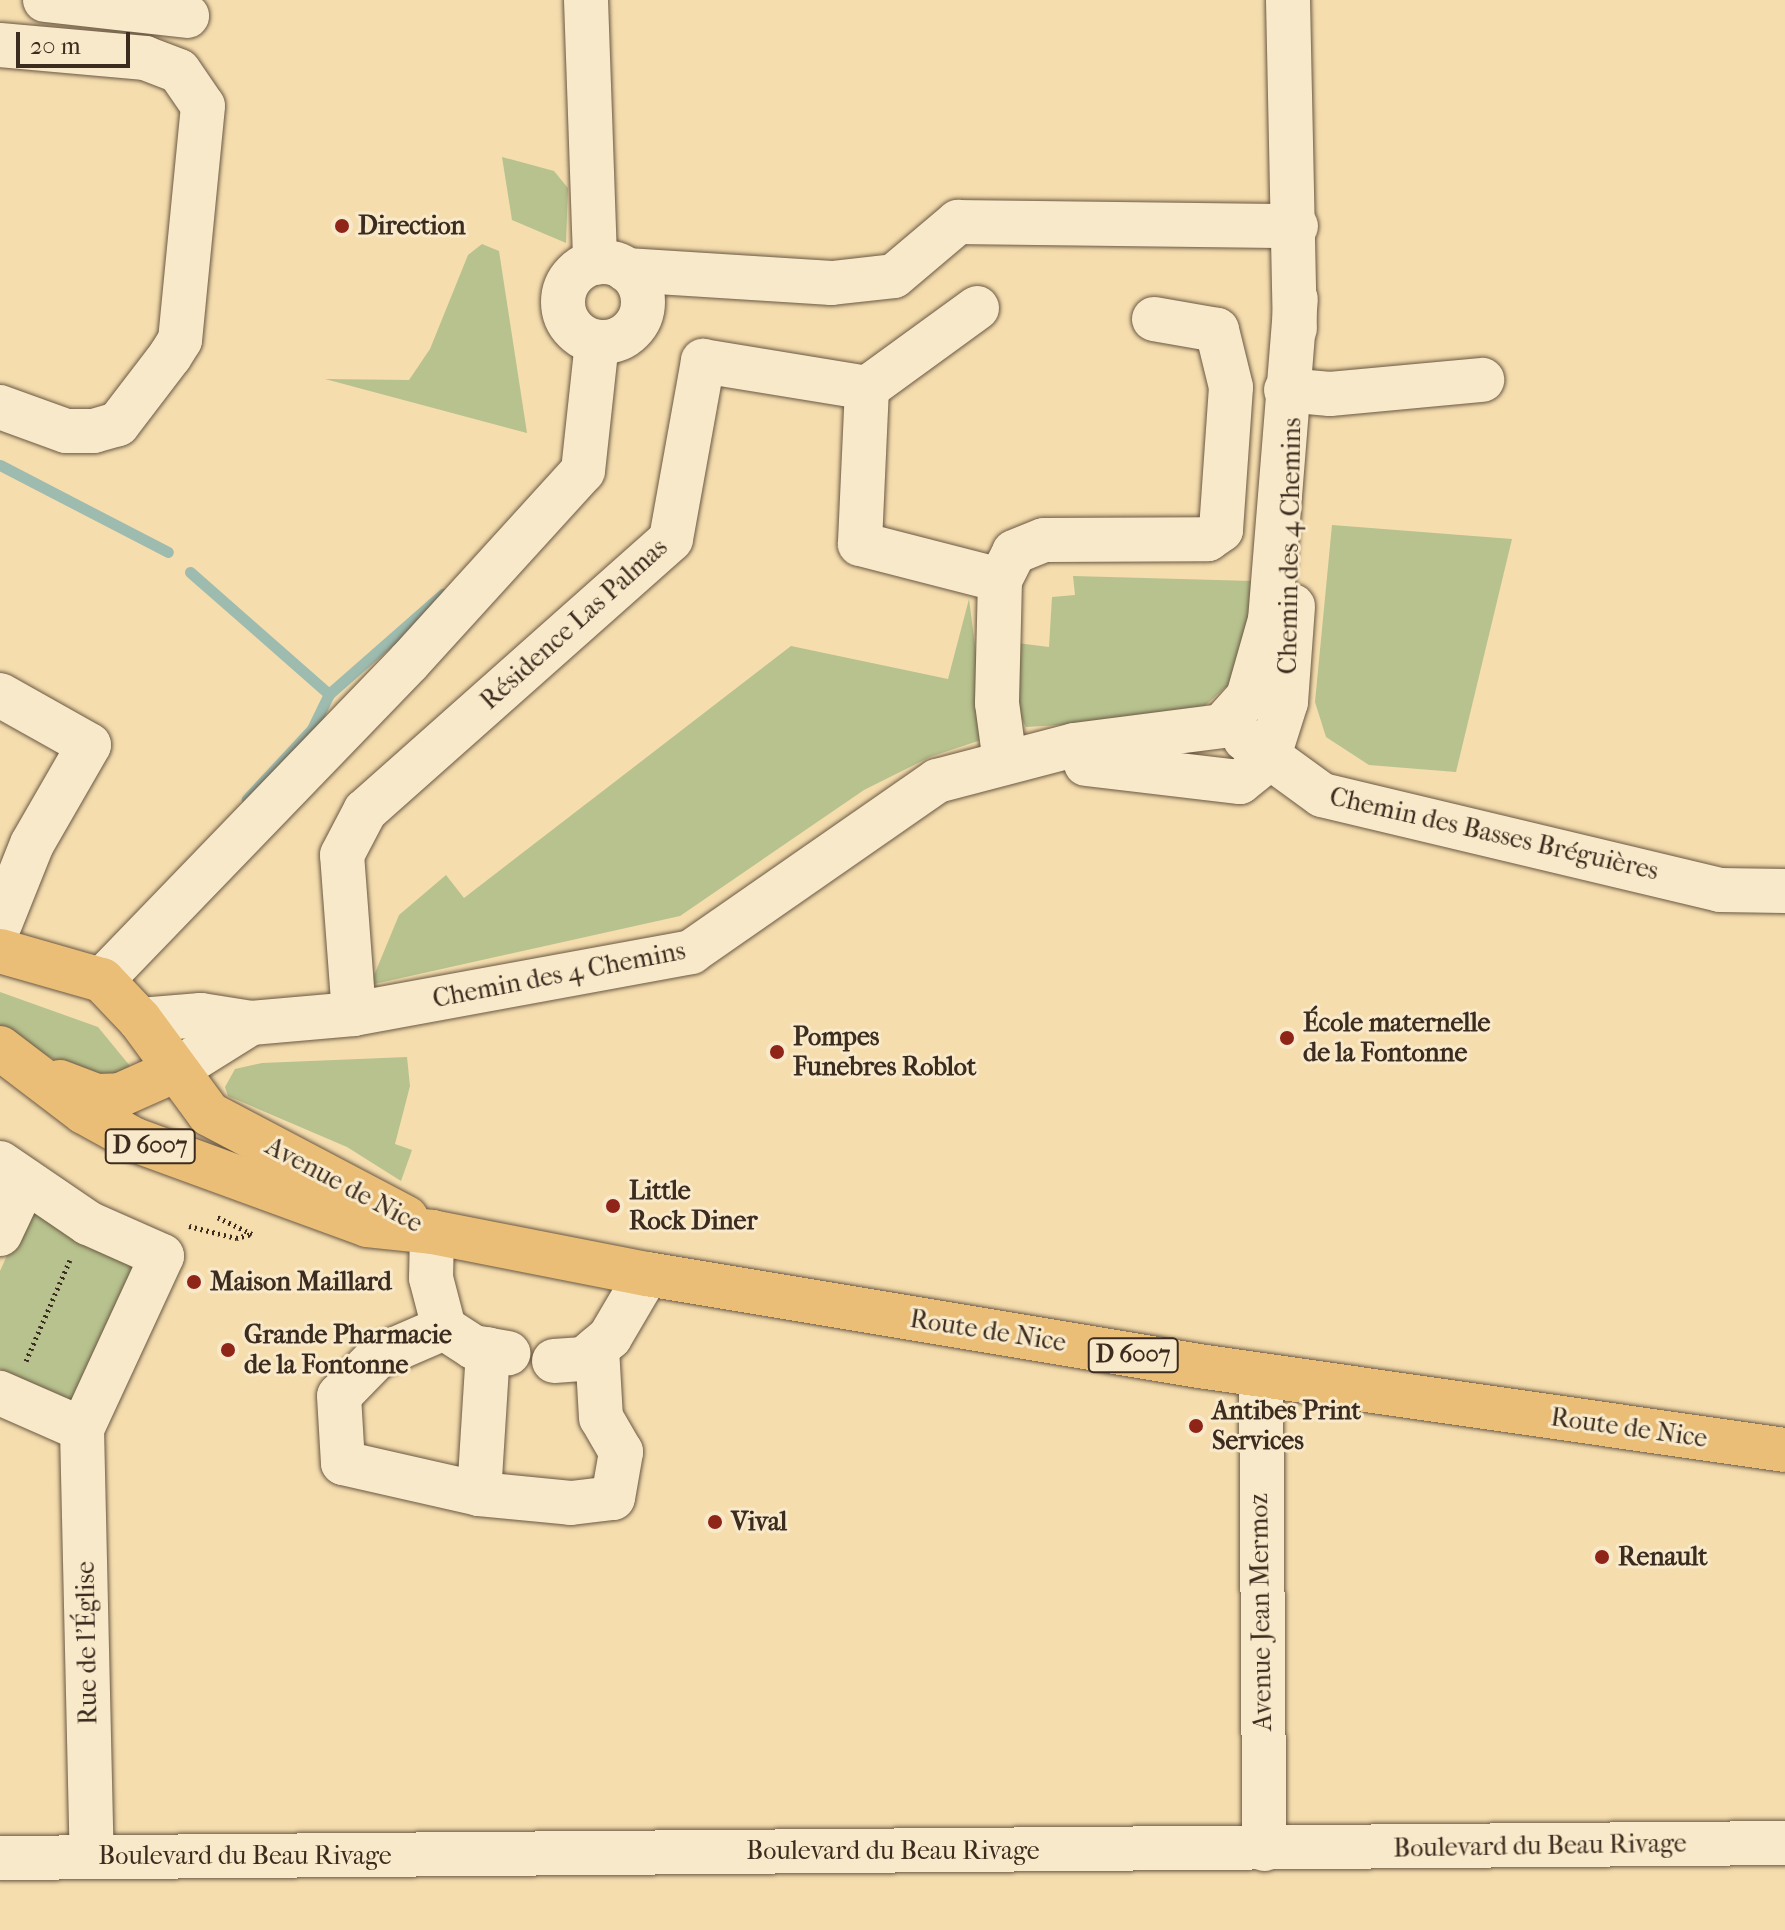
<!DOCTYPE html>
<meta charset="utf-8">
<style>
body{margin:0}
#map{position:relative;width:1785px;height:1930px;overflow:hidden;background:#f5ddae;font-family:"IM FELL French Canon",serif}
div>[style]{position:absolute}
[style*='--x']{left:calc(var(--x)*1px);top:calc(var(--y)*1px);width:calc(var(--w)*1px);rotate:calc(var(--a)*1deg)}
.green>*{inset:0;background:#b7c28e}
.stream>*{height:11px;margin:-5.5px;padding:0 5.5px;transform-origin:5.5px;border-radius:5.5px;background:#9dbbaf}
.path>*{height:5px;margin-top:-2.5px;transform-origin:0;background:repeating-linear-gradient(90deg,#3c2c1f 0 2px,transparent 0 6px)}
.roads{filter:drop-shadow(0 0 2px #6a5843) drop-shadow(0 0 2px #6a5843)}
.minor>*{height:44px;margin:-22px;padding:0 22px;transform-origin:22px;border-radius:22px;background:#f8e9ca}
.minor>.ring{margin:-22px;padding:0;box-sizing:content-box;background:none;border:44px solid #f8e9ca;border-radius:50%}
.major>*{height:44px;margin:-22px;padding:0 22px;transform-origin:22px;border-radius:22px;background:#eabe77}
.dots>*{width:22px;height:22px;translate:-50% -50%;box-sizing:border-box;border:4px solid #f8e9ca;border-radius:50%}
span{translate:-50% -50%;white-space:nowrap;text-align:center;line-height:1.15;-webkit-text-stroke:6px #f8e9ca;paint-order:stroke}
.shield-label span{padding:2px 6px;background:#f8e9ca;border:2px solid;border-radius:6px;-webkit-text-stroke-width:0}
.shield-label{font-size:24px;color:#3c2c1f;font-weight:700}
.poi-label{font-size:26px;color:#3c2c1f;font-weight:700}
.left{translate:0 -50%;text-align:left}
.street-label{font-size:26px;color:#3c2c1f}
.scale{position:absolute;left:16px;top:32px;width:114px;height:36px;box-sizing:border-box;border:4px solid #3c2c1f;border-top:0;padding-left:10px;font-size:24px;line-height:28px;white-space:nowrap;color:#3c2c1f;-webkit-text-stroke:6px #f8e9ca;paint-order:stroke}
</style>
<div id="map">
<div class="green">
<div style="clip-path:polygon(502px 157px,554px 171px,568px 188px,566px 243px,512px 220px)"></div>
<div style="clip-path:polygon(482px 244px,499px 251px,527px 433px,325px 379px,409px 380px,430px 349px,468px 255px)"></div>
<div style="clip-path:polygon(1332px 525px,1512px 539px,1456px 772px,1369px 765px,1326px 737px,1315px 702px)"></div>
<div style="clip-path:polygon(1073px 576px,1253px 581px,1248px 649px,1236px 678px,1192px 717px,1026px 727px,1018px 712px,1017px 643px,1049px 647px,1052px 597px,1075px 595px)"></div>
<div style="clip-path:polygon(969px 599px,987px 738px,930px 757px,864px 790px,680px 916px,370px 985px,399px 915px,446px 875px,464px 898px,791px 646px,948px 679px)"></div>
<div style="clip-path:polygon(0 992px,98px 1027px,130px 1066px,122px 1079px,101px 1085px,0 1030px)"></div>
<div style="clip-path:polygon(407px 1057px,410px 1086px,395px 1144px,412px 1150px,401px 1181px,347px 1147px,228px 1096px,225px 1087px,235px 1069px,262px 1063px)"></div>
<div style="clip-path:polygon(28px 1209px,139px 1266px,74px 1403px,0 1369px,0 1271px)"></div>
</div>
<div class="stream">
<div style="--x:0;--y:465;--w:189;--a:27.4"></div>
<div style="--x:190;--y:572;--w:185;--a:41.3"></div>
<div style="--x:329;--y:694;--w:39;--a:116"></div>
<div style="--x:312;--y:729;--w:96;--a:132.9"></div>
<div style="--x:329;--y:694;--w:152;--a:-41.3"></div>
</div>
<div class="path">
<div style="--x:189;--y:1226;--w:49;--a:14.3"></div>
<div style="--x:236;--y:1238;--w:16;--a:-14"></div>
<div style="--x:252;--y:1234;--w:41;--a:-154.1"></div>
<div style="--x:26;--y:1361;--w:110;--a:-66.5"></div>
</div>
<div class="roads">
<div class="minor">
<div style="--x:45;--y:0;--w:143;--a:6.4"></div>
<div style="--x:586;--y:0;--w:263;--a:88"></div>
<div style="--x:1288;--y:0;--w:329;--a:88.8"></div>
<div style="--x:0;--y:45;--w:146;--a:5.1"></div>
<div style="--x:145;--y:58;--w:36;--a:21"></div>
<div style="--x:179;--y:71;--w:42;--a:55.6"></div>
<div style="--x:203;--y:106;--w:235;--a:95.6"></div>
<div style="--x:180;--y:340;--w:19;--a:122"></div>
<div style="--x:170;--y:356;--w:86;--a:127.4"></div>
<div style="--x:118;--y:424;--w:25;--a:164"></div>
<div style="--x:94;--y:431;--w:28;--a:180"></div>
<div style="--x:66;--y:431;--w:70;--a:-160"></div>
<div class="ring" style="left:563px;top:262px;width:36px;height:36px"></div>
<div style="--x:626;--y:270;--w:206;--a:3.6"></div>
<div style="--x:832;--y:283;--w:62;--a:-6.4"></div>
<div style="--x:894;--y:276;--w:84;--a:-40.2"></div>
<div style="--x:958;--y:222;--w:338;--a:0.7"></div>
<div style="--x:867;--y:388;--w:136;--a:-36"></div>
<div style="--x:1286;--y:390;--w:44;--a:5.2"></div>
<div style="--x:1330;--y:394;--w:153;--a:-5.3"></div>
<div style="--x:1000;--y:580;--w:31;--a:-63"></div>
<div style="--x:1014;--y:552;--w:32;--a:-22"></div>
<div style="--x:1044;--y:540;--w:164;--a:-0.3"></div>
<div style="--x:1208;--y:539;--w:16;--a:-35"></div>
<div style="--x:1221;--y:530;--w:143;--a:-86"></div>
<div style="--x:1231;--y:387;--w:59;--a:-103.8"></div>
<div style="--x:1217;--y:330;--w:64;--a:-170.1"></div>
<div style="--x:0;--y:695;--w:102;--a:29.3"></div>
<div style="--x:89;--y:745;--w:114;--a:119.9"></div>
<div style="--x:32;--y:844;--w:86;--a:111.8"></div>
<div style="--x:1245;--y:739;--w:95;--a:36"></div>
<div style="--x:1322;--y:795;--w:409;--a:13.4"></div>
<div style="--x:1720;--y:890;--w:65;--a:0.9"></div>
<div style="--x:1086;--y:764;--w:155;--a:6.7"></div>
<div style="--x:1240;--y:782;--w:36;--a:-39"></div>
<div style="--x:1268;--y:759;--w:60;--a:-72.5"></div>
<div style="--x:1286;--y:702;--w:96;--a:-85.8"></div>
<div style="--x:102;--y:980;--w:442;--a:-46"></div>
<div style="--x:409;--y:662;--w:258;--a:-47.7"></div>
<div style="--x:583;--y:471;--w:130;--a:-83.8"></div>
<div style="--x:354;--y:1014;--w:159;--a:-94.3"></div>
<div style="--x:342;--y:855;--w:50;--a:-62.4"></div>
<div style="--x:365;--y:811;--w:409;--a:-41.6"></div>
<div style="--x:671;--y:539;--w:181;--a:-79.8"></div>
<div style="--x:703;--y:361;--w:166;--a:9.3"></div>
<div style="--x:867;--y:388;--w:156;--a:92.6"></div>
<div style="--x:860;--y:544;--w:145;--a:14.4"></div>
<div style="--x:1000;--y:580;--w:123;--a:91.4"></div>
<div style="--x:997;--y:703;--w:60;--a:82.3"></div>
<div style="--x:140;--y:1020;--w:61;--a:-4.7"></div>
<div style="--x:201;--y:1015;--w:51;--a:9.1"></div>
<div style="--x:251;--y:1023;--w:103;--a:-5"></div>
<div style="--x:354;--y:1014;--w:343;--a:-10.4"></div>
<div style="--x:691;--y:952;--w:300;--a:-34.8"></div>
<div style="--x:937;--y:781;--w:142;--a:-14.7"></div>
<div style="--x:1074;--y:745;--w:149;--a:-7.3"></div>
<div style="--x:1222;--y:726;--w:39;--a:-48"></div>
<div style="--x:1248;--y:697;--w:80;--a:-74.1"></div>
<div style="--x:1270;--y:620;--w:322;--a:-85.4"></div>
<div style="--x:174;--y:1071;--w:91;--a:-31.9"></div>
<div style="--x:0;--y:1163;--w:107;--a:34.3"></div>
<div style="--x:88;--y:1223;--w:81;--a:24"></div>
<div style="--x:162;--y:1256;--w:191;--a:114.8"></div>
<div style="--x:82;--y:1429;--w:90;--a:-156.3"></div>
<div style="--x:432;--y:1232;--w:46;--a:91.2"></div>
<div style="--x:431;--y:1278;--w:52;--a:75.4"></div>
<div style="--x:444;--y:1328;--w:35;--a:33"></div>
<div style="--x:473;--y:1347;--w:36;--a:10"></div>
<div style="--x:0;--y:1234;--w:59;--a:-64.7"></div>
<div style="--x:444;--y:1328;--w:73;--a:156.6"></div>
<div style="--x:377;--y:1357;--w:54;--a:134.3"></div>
<div style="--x:339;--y:1396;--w:67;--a:86.6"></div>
<div style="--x:343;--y:1463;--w:139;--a:12.8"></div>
<div style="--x:479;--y:1494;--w:92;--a:5.6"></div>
<div style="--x:571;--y:1503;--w:42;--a:-6.8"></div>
<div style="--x:613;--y:1498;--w:47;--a:-80.1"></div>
<div style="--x:621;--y:1452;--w:39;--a:-120"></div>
<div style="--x:601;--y:1418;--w:70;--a:-93.3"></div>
<div style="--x:554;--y:1361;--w:30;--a:-4"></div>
<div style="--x:584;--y:1359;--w:34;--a:-40"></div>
<div style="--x:610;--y:1337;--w:73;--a:-59.6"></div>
<div style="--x:1261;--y:1375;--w:474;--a:89.6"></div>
<div style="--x:82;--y:1429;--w:427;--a:88.7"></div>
<div style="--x:479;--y:1494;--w:145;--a:-86.4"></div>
<div style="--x:0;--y:1858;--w:1785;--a:-0.48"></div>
</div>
<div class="major">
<div style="--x:0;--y:951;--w:106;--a:15.9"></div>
<div style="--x:102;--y:980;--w:55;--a:46.5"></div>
<div style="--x:140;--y:1020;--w:117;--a:53.7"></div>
<div style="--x:209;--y:1114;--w:223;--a:27.8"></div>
<div style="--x:0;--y:1048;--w:106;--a:37.3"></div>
<div style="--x:84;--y:1112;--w:58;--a:28.8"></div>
<div style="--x:135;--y:1140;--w:247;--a:20.1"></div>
<div style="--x:367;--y:1225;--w:65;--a:6.1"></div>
<div style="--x:432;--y:1232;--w:219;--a:11.1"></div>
<div style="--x:647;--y:1274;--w:560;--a:9.46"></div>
<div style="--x:1199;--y:1366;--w:592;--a:8.16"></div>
<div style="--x:60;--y:1082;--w:40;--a:21"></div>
<div style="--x:97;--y:1096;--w:23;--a:-2"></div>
<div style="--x:120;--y:1095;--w:59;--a:-24"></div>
</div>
</div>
<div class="dots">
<div style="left:342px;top:226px;background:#8f2418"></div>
<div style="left:1287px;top:1038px;background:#8f2418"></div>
<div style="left:777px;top:1052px;background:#8f2418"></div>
<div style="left:613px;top:1206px;background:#8f2418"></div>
<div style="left:194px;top:1282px;background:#8f2418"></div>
<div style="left:228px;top:1350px;background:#8f2418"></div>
<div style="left:1196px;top:1426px;background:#8f2418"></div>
<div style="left:715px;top:1522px;background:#8f2418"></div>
<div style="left:1602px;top:1557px;background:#8f2418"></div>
</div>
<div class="shield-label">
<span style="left:150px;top:1146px">D 6007</span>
<span style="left:1133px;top:1355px">D 6007</span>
</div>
<div class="poi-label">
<span class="left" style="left:358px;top:226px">Direction</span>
<span class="left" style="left:1303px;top:1038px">École maternelle<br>de la Fontonne</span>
<span class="left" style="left:793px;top:1052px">Pompes<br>Funebres Roblot</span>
<span class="left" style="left:629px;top:1206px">Little<br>Rock Diner</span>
<span class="left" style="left:210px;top:1282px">Maison Maillard</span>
<span class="left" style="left:244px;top:1350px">Grande Pharmacie<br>de la Fontonne</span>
<span class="left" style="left:1212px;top:1426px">Antibes Print<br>Services</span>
<span class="left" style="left:731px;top:1522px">Vival</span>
<span class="left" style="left:1618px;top:1557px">Renault</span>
</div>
<div class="street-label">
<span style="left:1290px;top:546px;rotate:-89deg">Chemin des 4 Chemins</span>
<span style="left:574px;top:624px;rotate:-42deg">Résidence Las Palmas</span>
<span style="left:1494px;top:834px;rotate:13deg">Chemin des Basses Bréguières</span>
<span style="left:559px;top:975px;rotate:-11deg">Chemin des 4 Chemins</span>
<span style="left:344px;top:1185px;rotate:28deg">Avenue de Nice</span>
<span style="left:988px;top:1331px;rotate:9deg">Route de Nice</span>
<span style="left:1629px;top:1428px;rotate:8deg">Route de Nice</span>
<span style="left:1261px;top:1612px;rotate:-91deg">Avenue Jean Mermoz</span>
<span style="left:87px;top:1643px;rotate:-91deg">Rue de l'Église</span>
<span style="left:1540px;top:1846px;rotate:-1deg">Boulevard du Beau Rivage</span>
<span style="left:893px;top:1851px">Boulevard du Beau Rivage</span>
<span style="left:245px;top:1856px">Boulevard du Beau Rivage</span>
</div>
<div class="scale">20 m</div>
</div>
